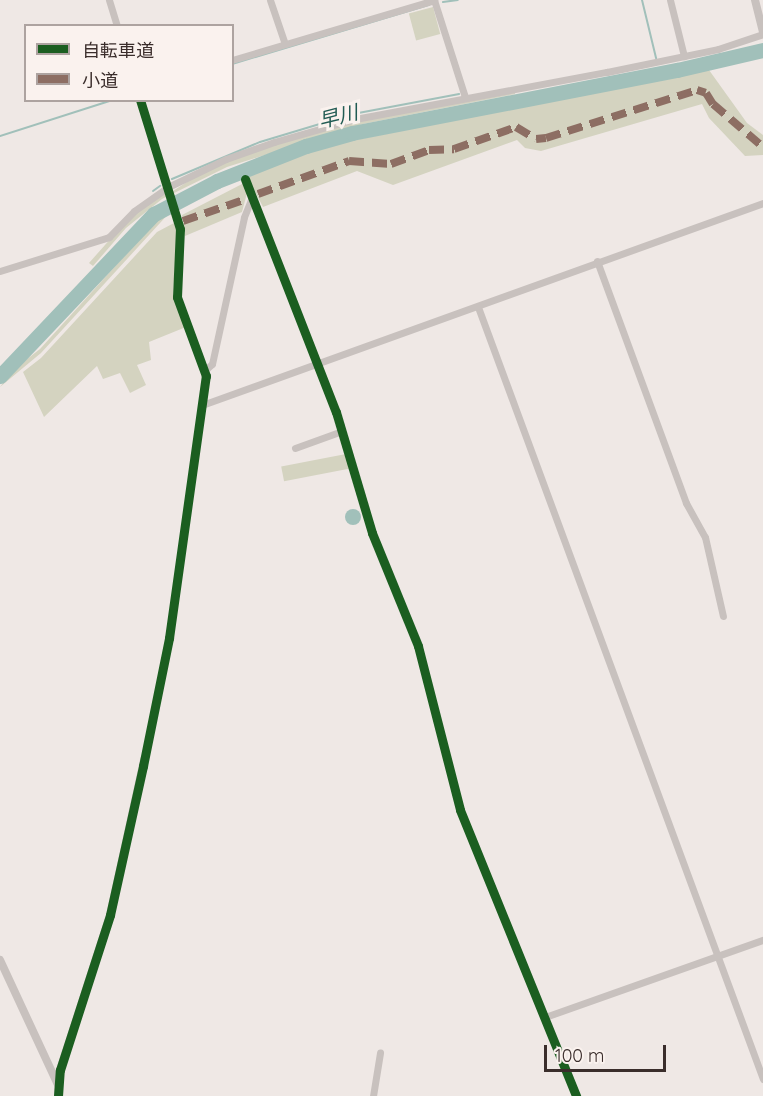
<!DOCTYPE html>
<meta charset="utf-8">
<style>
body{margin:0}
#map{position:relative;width:763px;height:1096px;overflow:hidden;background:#efe8e5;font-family:Quicksand,"Noto Sans JP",sans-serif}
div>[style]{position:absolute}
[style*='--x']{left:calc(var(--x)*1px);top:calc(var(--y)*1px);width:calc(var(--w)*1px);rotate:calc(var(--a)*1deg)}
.green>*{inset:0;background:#d4d3c0;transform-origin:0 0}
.water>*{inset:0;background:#a1c0ba}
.round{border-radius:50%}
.stream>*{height:2px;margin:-1px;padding:0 1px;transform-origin:1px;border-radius:1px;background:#a1c0ba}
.river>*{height:15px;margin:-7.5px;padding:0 7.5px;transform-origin:7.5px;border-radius:7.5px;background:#a1c0ba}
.minor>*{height:7px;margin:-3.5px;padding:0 3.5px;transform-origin:3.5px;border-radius:3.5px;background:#c8c1be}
.tertiary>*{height:8px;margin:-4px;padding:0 4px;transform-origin:4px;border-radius:4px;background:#c8c1be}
.quiet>*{height:8px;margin-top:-4px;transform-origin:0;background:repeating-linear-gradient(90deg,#8d6e63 0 15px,transparent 0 23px)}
.cycleway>*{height:9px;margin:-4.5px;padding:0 4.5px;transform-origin:4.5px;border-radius:4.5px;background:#1b5e20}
span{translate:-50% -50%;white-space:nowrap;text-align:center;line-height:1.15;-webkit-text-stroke:6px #faf2ee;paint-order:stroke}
.water-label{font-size:20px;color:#215b53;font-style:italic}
.legend{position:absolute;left:24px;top:24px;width:210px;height:78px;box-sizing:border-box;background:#faf2ee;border:2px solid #ada3a0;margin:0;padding:8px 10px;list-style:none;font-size:18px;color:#3a2d2b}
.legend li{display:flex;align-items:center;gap:12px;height:30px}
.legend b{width:30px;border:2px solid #ada3a0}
.scale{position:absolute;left:544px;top:1045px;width:122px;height:27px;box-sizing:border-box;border:3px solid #3a2d2b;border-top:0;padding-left:8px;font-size:18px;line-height:21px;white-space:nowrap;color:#3a2d2b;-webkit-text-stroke:4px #faf2ee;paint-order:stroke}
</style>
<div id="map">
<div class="green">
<div style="left:433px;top:7px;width:28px;height:25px;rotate:75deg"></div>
<div style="clip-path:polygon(709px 70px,747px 123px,763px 135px,763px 155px,745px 156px,709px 118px,702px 104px,541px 151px,525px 148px,517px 140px,393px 185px,357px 171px,263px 207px,247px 176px,298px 155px,350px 141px)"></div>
<div style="clip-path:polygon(515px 90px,515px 94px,363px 124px,227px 167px,162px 199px,126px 228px,93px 266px,89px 263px,129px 218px,162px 193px,173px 191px,204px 171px,253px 151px,357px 121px)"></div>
<div style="clip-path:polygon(244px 183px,247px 193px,242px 212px,185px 236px,182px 215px)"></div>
<div style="clip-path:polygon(171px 211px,41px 353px,0 387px,13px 370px,40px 349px,139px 240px,137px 236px)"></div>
<div style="clip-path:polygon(174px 223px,177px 233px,173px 294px,186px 327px,149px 342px,151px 360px,137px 365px,146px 385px,130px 393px,120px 373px,103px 379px,97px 366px,44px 417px,23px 372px,41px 358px,157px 232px)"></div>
<div style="left:346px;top:454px;width:15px;height:66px;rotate:79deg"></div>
</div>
<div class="water">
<div class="round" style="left:345px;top:509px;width:16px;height:16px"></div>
</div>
<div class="stream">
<div style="--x:642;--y:0;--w:60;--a:76.4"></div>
<div style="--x:443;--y:2;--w:15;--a:-8"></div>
<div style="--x:232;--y:64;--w:206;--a:-16.7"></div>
<div style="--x:676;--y:66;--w:4;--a:76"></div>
<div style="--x:0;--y:136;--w:119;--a:-17.7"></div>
<div style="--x:172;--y:179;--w:95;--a:-22.8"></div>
<div style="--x:260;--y:142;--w:97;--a:-16.8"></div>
<div style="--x:353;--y:114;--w:108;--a:-10.7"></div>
<div style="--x:153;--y:191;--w:9;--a:-36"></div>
</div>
<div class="river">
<div style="--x:0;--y:376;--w:224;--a:-46.5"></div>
<div style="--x:154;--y:214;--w:71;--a:-27.6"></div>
<div style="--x:217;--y:181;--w:96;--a:-21.5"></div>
<div style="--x:306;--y:146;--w:48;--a:-15.8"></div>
<div style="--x:352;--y:133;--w:331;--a:-11"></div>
<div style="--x:677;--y:70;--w:88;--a:-13.1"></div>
</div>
<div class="minor">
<div style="--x:109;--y:0;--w:27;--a:73"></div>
<div style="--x:270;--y:0;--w:46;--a:71.2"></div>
<div style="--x:434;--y:0;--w:102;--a:72.3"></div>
<div style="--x:670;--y:0;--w:58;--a:76"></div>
<div style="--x:232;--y:60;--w:211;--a:-16.5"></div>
<div style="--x:140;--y:100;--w:135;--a:72.8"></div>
<div style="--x:180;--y:229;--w:68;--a:92.5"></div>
<div style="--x:177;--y:297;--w:84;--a:69.8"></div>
<div style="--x:206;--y:376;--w:265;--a:98"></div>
<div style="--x:169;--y:638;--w:125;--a:101.6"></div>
<div style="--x:245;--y:179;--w:250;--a:68.7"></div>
<div style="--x:336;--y:412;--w:126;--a:73.4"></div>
<div style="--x:372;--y:533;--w:122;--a:67.8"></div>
<div style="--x:418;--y:646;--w:169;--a:75.6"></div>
<div style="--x:460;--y:810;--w:309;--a:67.9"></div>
<div style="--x:597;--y:261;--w:258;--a:69.8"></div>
<div style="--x:686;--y:503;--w:39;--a:61"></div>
<div style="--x:705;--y:537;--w:81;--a:77.2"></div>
<div style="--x:0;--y:271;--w:114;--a:-17.3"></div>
<div style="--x:109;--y:237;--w:36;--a:-46"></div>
<div style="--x:134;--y:211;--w:42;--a:-35.2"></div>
<div style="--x:168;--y:187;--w:64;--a:-25.8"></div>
<div style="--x:226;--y:159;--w:51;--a:-19.5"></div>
<div style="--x:274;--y:142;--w:84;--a:-15.9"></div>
<div style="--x:355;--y:119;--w:256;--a:-10.6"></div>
<div style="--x:607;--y:72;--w:113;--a:-11.7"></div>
<div style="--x:718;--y:49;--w:47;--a:-18.4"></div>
<div style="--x:478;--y:307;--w:823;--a:69.74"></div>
<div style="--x:205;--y:370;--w:9;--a:-41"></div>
<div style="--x:212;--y:364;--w:150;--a:-77.7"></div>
<div style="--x:244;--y:217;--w:22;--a:-68"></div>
<div style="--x:202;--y:405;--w:596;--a:-19.8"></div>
<div style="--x:295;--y:448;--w:50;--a:-19.9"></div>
<div style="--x:545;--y:1017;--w:231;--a:-19.5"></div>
<div style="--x:373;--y:1096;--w:44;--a:-80.8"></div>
</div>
<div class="tertiary">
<div style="--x:755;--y:0;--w:33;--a:76"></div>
<div style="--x:0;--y:960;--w:138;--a:65.1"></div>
<div style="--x:58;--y:1096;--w:26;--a:-86"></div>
<div style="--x:60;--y:1070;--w:163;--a:-72.1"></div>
<div style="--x:110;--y:915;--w:159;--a:-77.6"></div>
</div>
<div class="quiet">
<div style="--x:258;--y:194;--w:97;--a:-19.9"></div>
<div style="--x:349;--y:161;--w:42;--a:4.1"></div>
<div style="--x:391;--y:164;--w:40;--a:-20.2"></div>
<div style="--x:429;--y:150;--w:25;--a:-2"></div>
<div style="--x:454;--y:149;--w:66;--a:-19.5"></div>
<div style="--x:516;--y:127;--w:23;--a:31"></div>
<div style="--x:536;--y:139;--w:10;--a:-6"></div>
<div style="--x:546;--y:138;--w:158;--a:-17.6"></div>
<div style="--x:697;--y:90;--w:9;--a:18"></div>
<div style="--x:706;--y:93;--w:13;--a:58"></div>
<div style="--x:713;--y:104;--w:66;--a:40.7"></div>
<div style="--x:183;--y:221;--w:67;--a:-19.2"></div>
</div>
<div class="cycleway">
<div style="--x:245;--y:179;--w:250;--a:68.7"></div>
<div style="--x:336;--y:412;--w:126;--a:73.4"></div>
<div style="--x:372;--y:533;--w:122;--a:67.8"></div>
<div style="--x:418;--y:646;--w:169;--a:75.6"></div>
<div style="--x:460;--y:810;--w:309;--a:67.9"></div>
<div style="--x:58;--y:1096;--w:26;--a:-86"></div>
<div style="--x:60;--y:1070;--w:163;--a:-72.1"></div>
<div style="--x:110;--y:915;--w:153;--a:-77.5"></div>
<div style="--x:143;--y:766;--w:131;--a:-78.5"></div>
<div style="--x:169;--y:638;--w:265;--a:-82"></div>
<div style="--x:206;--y:376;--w:84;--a:-110.2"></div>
<div style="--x:177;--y:297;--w:68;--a:-87.5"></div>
<div style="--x:180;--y:229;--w:135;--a:-107.2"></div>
</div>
<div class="water-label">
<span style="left:338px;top:116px;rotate:-14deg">早川</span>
</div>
<ul class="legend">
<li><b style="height:8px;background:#1b5e20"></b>自転車道</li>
<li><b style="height:8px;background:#8d6e63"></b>小道</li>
</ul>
<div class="scale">100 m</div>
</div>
